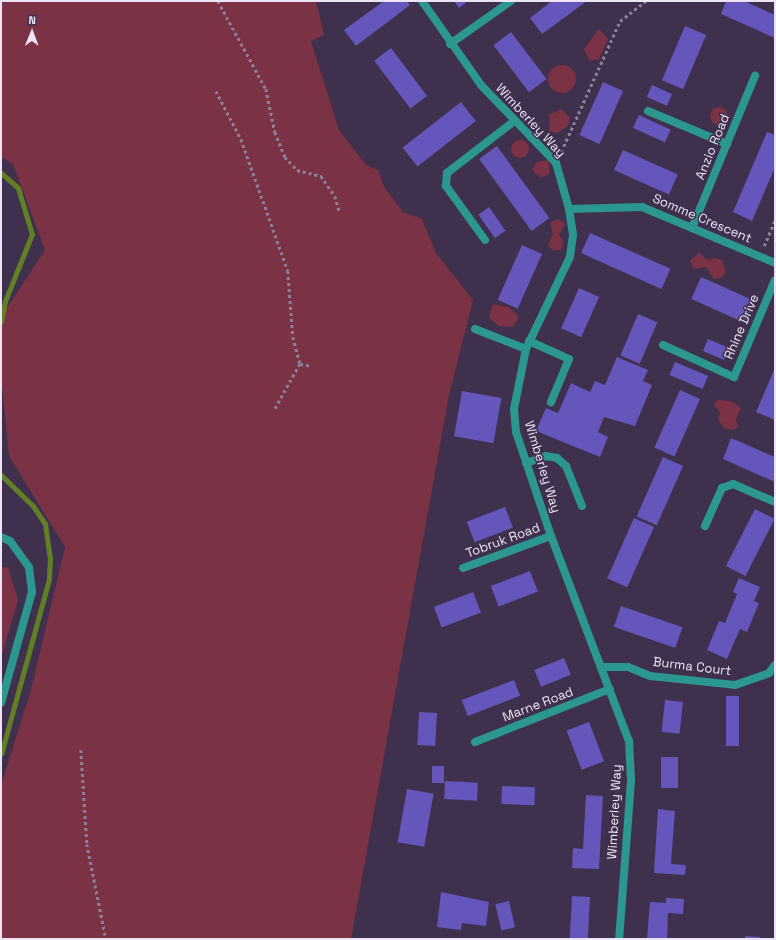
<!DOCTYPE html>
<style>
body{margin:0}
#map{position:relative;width:776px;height:940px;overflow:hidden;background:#3f304d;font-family:"Space Grotesk",sans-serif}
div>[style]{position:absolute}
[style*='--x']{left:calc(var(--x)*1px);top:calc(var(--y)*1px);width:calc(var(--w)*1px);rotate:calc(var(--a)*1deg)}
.green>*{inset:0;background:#7a3244}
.round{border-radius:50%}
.stream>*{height:5px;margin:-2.5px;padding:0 2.5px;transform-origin:2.5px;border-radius:2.5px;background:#618026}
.building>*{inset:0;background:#6556bb;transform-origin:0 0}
.path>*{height:2.5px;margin-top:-1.25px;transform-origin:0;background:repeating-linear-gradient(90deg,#8d8199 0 3px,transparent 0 6px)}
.lane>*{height:8px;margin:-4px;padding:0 4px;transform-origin:4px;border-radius:4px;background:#2b978e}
.street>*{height:8px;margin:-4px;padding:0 4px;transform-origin:4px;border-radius:4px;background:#2b978e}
span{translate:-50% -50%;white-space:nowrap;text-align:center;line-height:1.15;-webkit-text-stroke:3px #3f304d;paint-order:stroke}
.street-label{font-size:13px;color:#ede5f7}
.frame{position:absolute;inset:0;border:2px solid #ede5f7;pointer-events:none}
.north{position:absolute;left:12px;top:12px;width:40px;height:40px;-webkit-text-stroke:3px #3f304d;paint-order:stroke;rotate:1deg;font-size:11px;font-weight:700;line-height:16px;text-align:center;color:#ede5f7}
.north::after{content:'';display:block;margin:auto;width:14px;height:18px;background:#ede5f7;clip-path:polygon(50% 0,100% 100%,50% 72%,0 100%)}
</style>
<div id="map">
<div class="green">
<div style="clip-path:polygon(1px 1px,316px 1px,324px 35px,311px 41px,339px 130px,366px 165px,378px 170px,384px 187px,403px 212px,422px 219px,436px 253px,473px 300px,449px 395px,351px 939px,1px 939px,1px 785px,31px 690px,65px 547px,9px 456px,1px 376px,1px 317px,45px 250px,13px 164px,1px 157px)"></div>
<div style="clip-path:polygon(599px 29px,608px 39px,599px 59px,590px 61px,584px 49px)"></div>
<div class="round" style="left:548px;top:65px;width:28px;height:28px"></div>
<div class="round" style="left:710px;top:107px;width:18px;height:18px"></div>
<div style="clip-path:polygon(562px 109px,570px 118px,568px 126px,558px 133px,549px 131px,550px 114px)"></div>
<div class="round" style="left:511px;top:140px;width:18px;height:18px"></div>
<div style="clip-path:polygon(548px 160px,550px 173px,541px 178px,532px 170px,537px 162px)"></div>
<div style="clip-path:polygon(558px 219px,565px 224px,559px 235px,563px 241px,562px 249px,554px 251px,548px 246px,553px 234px,550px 223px)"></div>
<div style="clip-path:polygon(699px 253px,708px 260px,715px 258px,722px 260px,726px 272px,721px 278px,714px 279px,706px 267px,694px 269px,690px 261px)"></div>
<div style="clip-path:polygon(493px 304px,509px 307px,519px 317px,513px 327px,499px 326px,489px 318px)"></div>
<div style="clip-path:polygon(719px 400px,731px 401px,741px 408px,736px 419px,738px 427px,733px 430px,724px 428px,718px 419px,720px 413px,714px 404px)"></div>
<div style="clip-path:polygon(8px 567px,18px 600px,1px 658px,1px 568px)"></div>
</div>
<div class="stream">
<div style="--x:1;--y:173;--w:23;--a:41"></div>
<div style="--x:18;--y:188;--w:48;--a:73.1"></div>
<div style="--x:32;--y:234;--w:72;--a:111.9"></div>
<div style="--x:5;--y:301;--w:21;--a:101"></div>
<div style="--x:1;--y:475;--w:45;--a:44.1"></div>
<div style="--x:33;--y:506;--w:22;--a:56"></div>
<div style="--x:45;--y:524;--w:34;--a:82"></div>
<div style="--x:50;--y:558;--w:21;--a:93"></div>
<div style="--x:49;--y:579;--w:181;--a:105.3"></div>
</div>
<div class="building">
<div style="clip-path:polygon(384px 1px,407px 1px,410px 5px,356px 46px,344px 30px)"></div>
<div style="clip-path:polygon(454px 1px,468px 1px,459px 8px)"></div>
<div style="clip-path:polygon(552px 1px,587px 1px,542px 34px,530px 18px)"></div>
<div style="clip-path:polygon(726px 1px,744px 1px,775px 15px,775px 38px,721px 14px)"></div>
<div style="left:685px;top:26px;width:23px;height:59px;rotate:23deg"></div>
<div style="left:511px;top:32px;width:59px;height:22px;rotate:53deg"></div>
<div style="left:391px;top:48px;width:60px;height:21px;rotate:53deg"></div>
<div style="left:603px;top:82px;width:22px;height:58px;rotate:24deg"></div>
<div style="left:652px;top:85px;width:22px;height:13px;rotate:24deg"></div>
<div style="left:461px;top:102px;width:24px;height:74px;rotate:52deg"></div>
<div style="left:639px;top:115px;width:35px;height:14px;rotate:25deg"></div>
<div style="clip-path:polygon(767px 132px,775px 135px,775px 167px,752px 221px,733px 212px)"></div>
<div style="left:497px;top:146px;width:89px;height:22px;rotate:54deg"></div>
<div style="left:623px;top:150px;width:60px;height:22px;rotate:24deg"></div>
<div style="left:489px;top:207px;width:29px;height:13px;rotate:55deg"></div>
<div style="left:590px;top:233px;width:88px;height:22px;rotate:24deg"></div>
<div style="left:522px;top:245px;width:22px;height:60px;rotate:24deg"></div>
<div style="left:701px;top:277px;width:59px;height:24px;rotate:24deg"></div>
<div style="left:579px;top:288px;width:22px;height:44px;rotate:24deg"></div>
<div style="left:638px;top:314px;width:21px;height:45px;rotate:23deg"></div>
<div style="left:708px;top:339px;width:23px;height:13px;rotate:23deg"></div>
<div style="clip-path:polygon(617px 357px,648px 370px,643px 381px,652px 385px,635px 426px,604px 417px,598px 432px,608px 437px,600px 457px,536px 431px,546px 408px,558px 413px,571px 383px,590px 392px,595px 381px,605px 385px)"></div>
<div style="left:675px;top:362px;width:36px;height:14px;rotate:23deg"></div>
<div style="clip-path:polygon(775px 368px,775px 420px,756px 412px)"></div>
<div style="left:680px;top:390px;width:22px;height:63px;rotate:24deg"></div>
<div style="left:462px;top:391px;width:40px;height:46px;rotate:10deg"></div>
<div style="clip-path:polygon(731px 438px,775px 457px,775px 482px,723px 459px)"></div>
<div style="left:663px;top:457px;width:22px;height:65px;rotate:24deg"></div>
<div style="left:505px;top:507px;width:22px;height:41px;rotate:69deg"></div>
<div style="left:755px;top:509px;width:22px;height:64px;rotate:27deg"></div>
<div style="left:634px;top:518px;width:22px;height:66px;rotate:24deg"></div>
<div style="left:530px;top:571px;width:22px;height:42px;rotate:69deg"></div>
<div style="clip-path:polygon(739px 578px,760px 587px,754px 601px,759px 603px,747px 632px,740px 629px,727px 659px,707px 650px,719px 621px,725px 623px,737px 594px,733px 592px)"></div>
<div style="left:473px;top:592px;width:22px;height:42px;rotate:69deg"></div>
<div style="left:621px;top:606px;width:65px;height:22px;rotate:19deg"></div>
<div style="left:564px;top:658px;width:18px;height:32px;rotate:68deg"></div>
<div style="left:514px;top:680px;width:17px;height:56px;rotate:69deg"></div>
<div style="left:726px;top:696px;width:13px;height:50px"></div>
<div style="left:665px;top:700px;width:18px;height:32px;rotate:6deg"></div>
<div style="left:419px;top:712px;width:18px;height:33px;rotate:3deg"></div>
<div style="left:589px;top:722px;width:42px;height:24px;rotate:69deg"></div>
<div style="left:661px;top:757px;width:17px;height:31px"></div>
<div style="left:432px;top:766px;width:12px;height:17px"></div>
<div style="left:445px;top:781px;width:33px;height:18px;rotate:3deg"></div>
<div style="left:502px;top:786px;width:33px;height:18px;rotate:2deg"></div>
<div style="left:407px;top:789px;width:27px;height:54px;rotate:10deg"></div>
<div style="clip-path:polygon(586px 795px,603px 796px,599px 869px,572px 868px,573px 848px,583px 849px)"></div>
<div style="clip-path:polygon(658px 809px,675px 811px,671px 864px,686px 865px,685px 875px,654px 873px)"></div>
<div style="clip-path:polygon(441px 892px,489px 902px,486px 926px,462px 923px,461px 930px,437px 927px)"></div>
<div style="left:572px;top:896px;width:18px;height:43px;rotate:3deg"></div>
<div style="clip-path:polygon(666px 898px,684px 899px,683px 914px,668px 913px,667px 939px,647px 939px,650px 902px,666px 903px)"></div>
<div style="left:509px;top:901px;width:27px;height:14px;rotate:77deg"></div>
<div style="clip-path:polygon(745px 936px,760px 937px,759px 939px,745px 939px)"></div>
</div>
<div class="path">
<div style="--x:218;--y:1;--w:100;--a:61.4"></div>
<div style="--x:266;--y:89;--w:44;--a:78.2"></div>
<div style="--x:275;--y:132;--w:27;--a:68"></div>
<div style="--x:285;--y:157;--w:18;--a:47"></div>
<div style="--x:297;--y:170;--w:25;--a:14"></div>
<div style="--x:321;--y:176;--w:24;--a:55"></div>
<div style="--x:335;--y:196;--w:15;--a:74"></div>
<div style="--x:216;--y:91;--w:54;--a:62.5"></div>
<div style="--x:241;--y:139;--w:140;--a:70.4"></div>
<div style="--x:288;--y:271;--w:66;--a:85.7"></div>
<div style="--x:293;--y:337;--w:28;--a:75"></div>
<div style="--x:300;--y:364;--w:51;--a:119.1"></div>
<div style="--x:561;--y:152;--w:144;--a:-65.8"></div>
<div style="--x:620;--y:21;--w:33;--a:-38"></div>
<div style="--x:764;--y:246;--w:28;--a:-67"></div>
<div style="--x:300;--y:364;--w:12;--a:9"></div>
<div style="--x:81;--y:750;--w:94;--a:86.3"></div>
<div style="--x:87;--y:844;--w:97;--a:78.7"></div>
</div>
<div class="lane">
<div style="--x:648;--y:111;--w:86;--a:22.7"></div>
<div style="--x:485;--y:240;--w:67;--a:-125.8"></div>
<div style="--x:446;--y:186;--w:13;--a:-86"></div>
<div style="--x:447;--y:173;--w:83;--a:-37.7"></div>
<div style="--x:475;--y:329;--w:55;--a:21.4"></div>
<div style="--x:529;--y:341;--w:44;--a:24.2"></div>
<div style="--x:569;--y:359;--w:47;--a:112.7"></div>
<div style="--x:526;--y:463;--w:21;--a:-19"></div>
<div style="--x:546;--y:456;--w:11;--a:10"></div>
<div style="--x:557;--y:458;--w:12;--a:42"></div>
<div style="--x:566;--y:466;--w:43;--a:68.2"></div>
</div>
<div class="street">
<div style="--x:422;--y:1;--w:103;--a:54.9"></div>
<div style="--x:481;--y:85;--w:108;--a:46.1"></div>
<div style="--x:556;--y:163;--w:48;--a:74.2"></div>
<div style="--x:569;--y:209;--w:26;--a:81"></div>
<div style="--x:573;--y:235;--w:22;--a:98"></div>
<div style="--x:570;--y:257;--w:102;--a:115.6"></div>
<div style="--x:526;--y:349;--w:61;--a:101.3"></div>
<div style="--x:514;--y:409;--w:23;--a:85"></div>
<div style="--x:516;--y:432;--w:110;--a:71.4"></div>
<div style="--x:551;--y:536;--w:219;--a:69.2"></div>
<div style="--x:629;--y:741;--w:40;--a:87.1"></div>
<div style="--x:631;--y:781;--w:158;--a:94.3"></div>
<div style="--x:450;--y:44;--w:75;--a:-35.2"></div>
<div style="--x:569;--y:209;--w:73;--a:-1.6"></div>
<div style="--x:642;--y:207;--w:144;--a:22.8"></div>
<div style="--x:692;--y:228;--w:165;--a:-67.5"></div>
<div style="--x:663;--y:345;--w:78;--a:24.3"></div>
<div style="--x:734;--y:377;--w:105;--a:-67.1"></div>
<div style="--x:705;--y:526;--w:42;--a:-65.9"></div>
<div style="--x:722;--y:488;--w:12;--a:-20"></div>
<div style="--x:733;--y:484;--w:46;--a:23.2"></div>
<div style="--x:1;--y:537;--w:10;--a:24"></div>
<div style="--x:10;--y:541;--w:32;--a:54"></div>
<div style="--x:29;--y:567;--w:25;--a:83"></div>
<div style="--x:32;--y:592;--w:115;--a:105.6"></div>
<div style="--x:463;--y:568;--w:94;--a:-20"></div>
<div style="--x:601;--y:667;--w:27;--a:0"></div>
<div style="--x:628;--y:667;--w:24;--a:22"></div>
<div style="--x:650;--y:676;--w:85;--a:6"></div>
<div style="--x:735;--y:685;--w:36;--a:-19"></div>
<div style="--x:769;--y:673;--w:10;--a:-53"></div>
<div style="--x:475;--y:742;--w:145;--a:-21.4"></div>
</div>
<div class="street-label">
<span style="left:530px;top:121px;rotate:47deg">Wimberley Way</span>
<span style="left:713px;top:147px;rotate:-68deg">Anzio Road</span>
<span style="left:702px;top:219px;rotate:23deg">Somme Crescent</span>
<span style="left:742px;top:327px;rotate:-67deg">Rhine Drive</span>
<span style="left:542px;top:467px;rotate:73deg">Wimberley Way</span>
<span style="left:503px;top:541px;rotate:-20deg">Tobruk Road</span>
<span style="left:692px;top:667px;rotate:7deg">Burma Court</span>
<span style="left:538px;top:705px;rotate:-21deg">Marne Road</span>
<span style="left:615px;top:812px;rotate:-87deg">Wimberley Way</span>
</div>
<div class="frame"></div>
<div class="north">N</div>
</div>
